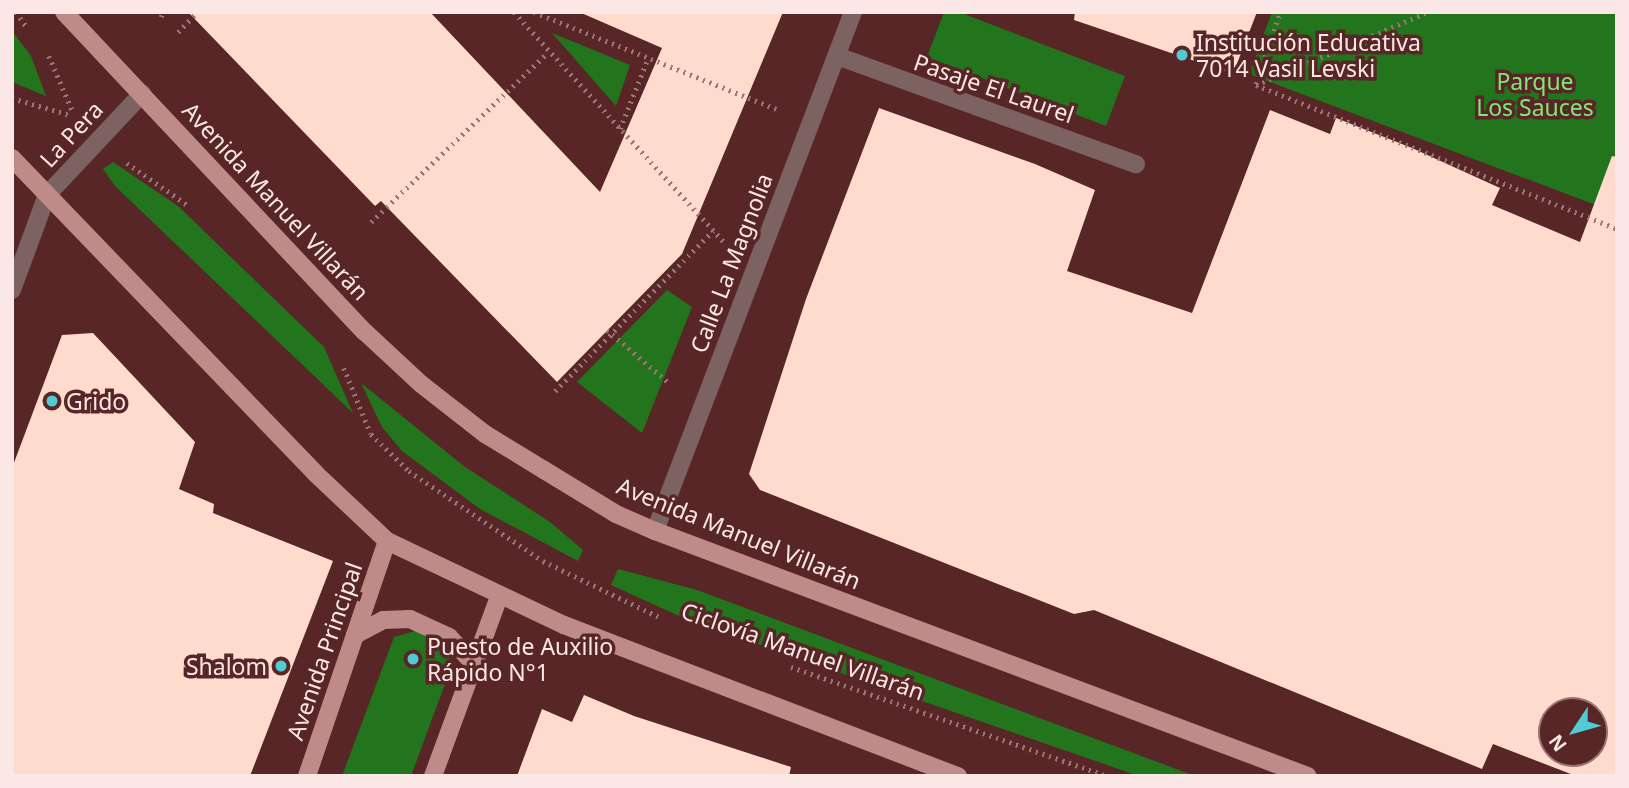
<!DOCTYPE html>
<meta charset="utf-8">
<style>
body{margin:0}
#map{position:relative;width:1629px;height:788px;overflow:hidden;background:#582626;font-family:"Noto Sans",sans-serif}
div>[style]{position:absolute}
[style*='--x']{left:calc(var(--x)*1px);top:calc(var(--y)*1px);width:calc(var(--w)*1px);rotate:calc(var(--a)*1deg)}
.green>*{inset:0;background:#22751c}
.building>*{inset:0;background:#ffdbcd}
.path>*{height:4.5px;margin-top:-2.25px;transform-origin:0;background:repeating-linear-gradient(90deg,#9c7676 0 2px,transparent 0 7px)}
.minor>*{height:18px;margin:-9px;padding:0 9px;transform-origin:9px;border-radius:9px;background:#7c6261}
.major>*{height:18px;margin:-9px;padding:0 9px;transform-origin:9px;border-radius:9px;background:#be8b89}
.dots>*{width:19px;height:19px;translate:-50% -50%;box-sizing:border-box;border:4px solid #582626;border-radius:50%}
span{translate:-50% -50%;white-space:nowrap;text-align:center;line-height:1.15;-webkit-text-stroke:7px #582626;paint-order:stroke}
.poi-label{font-size:23px;color:#fbe7e6}
.left{translate:0 -50%;text-align:left}
.right{translate:-100% -50%;text-align:right}
.park-label{font-size:23px;color:#81e777}
.street-label{font-size:23px;color:#fbe7e6}
.frame{position:absolute;inset:0;border:14px solid #fbe7e6;pointer-events:none}
.north{position:absolute;left:1538px;top:697px;width:70px;height:70px;box-sizing:border-box;background:#582626;border:2px solid #997373;border-radius:50%;rotate:234deg;font-size:19px;font-weight:700;line-height:28px;text-align:center;color:#fbe7e6}
.north::after{content:'';display:block;margin:auto;width:24px;height:32px;background:#51ccd5;clip-path:polygon(50% 0,100% 100%,50% 72%,0 100%)}
</style>
<div id="map">
<div class="green">
<div style="clip-path:polygon(944px 12px,959px 12px,1125px 76px,1106px 126px,927px 57px)"></div>
<div style="clip-path:polygon(1272px 12px,1617px 12px,1617px 213px,1249px 74px)"></div>
<div style="clip-path:polygon(12px 31px,31px 56px,46px 96px,12px 82px)"></div>
<div style="clip-path:polygon(552px 33px,630px 65px,616px 106px)"></div>
<div style="clip-path:polygon(113px 162px,178px 206px,324px 347px,353px 413px,116px 187px,103px 169px)"></div>
<div style="clip-path:polygon(667px 290px,692px 307px,642px 433px,577px 382px)"></div>
<div style="clip-path:polygon(361px 383px,465px 467px,550px 522px,583px 550px,578px 561px,480px 509px,402px 451px,382px 427px)"></div>
<div style="clip-path:polygon(618px 569px,697px 590px,1195px 776px,1139px 776px,688px 620px,611px 585px)"></div>
<div style="clip-path:polygon(422px 629px,451px 651px,445px 684px,411px 776px,342px 776px,394px 637px)"></div>
</div>
<div class="building">
<div style="clip-path:polygon(188px 12px,430px 12px,600px 192px,662px 48px,579px 12px,783px 12px,682px 254px,557px 382px,381px 201px,375px 206px)"></div>
<div style="clip-path:polygon(1075px 12px,1257px 12px,1233px 74px,1074px 20px)"></div>
<div style="clip-path:polygon(evenodd,879px 108px,1035px 164px,1095px 190px,1067px 271px,1192px 313px,1270px 110px,1330px 134px,1336px 118px,1412px 148px,1500px 188px,1492px 205px,1580px 242px,1612px 156px,1617px 157px,1617px 776px,1576px 776px,1493px 744px,1482px 769px,1094px 610px,1074px 614px,760px 490px,749px 474px,806px 299px,879px 108px,1552px 711px,1594px 711px,1594px 753px,1552px 753px,1552px 711px)"></div>
<div style="clip-path:polygon(93px 333px,195px 442px,179px 489px,214px 504px,213px 513px,333px 561px,250px 776px,12px 776px,12px 468px,62px 335px)"></div>
<div style="clip-path:polygon(584px 695px,634px 716px,791px 767px,789px 776px,517px 776px,542px 709px,572px 722px)"></div>
</div>
<div class="path">
<div style="--x:16;--y:12;--w:19;--a:54"></div>
<div style="--x:514;--y:12;--w:313;--a:47.6"></div>
<div style="--x:534;--y:12;--w:261;--a:21.8"></div>
<div style="--x:161;--y:17;--w:5;--a:-68"></div>
<div style="--x:178;--y:32;--w:28;--a:-46"></div>
<div style="--x:49;--y:56;--w:61;--a:66.8"></div>
<div style="--x:1256;--y:84;--w:76;--a:-71.6"></div>
<div style="--x:1256;--y:85;--w:389;--a:21.7"></div>
<div style="--x:1256;--y:85;--w:187;--a:-23"></div>
<div style="--x:12;--y:98;--w:60;--a:16.3"></div>
<div style="--x:620;--y:129;--w:76;--a:-68.5"></div>
<div style="--x:127;--y:163;--w:75;--a:34.7"></div>
<div style="--x:371;--y:222;--w:245;--a:-43.8"></div>
<div style="--x:607;--y:330;--w:82;--a:40.5"></div>
<div style="--x:344;--y:368;--w:71;--a:67.8"></div>
<div style="--x:371;--y:434;--w:53;--a:44.2"></div>
<div style="--x:409;--y:471;--w:161;--a:33.9"></div>
<div style="--x:543;--y:561;--w:129;--a:25.8"></div>
<div style="--x:555;--y:391;--w:225;--a:-45.4"></div>
<div style="--x:791;--y:667;--w:335;--a:19"></div>
</div>
<div class="minor">
<div style="--x:837;--y:56;--w:318;--a:19.9"></div>
<div style="--x:12;--y:290;--w:101;--a:-69.8"></div>
<div style="--x:47;--y:195;--w:139;--a:-46.8"></div>
<div style="--x:655;--y:531;--w:555;--a:-69.12"></div>
</div>
<div class="major">
<div style="--x:64;--y:12;--w:439;--a:46.8"></div>
<div style="--x:365;--y:332;--w:76;--a:42.9"></div>
<div style="--x:421;--y:384;--w:81;--a:38"></div>
<div style="--x:485;--y:434;--w:69;--a:31.4"></div>
<div style="--x:544;--y:470;--w:84;--a:31.4"></div>
<div style="--x:616;--y:514;--w:43;--a:23.6"></div>
<div style="--x:655;--y:531;--w:697;--a:20.57"></div>
<div style="--x:12;--y:158;--w:438;--a:46.1"></div>
<div style="--x:316;--y:474;--w:98;--a:43.3"></div>
<div style="--x:387;--y:541;--w:196;--a:25.4"></div>
<div style="--x:564;--y:625;--w:422;--a:21"></div>
<div style="--x:355;--y:635;--w:32;--a:-28"></div>
<div style="--x:383;--y:620;--w:27;--a:-2"></div>
<div style="--x:410;--y:619;--w:43;--a:24.8"></div>
<div style="--x:449;--y:637;--w:35;--a:47"></div>
<div style="--x:307;--y:776;--w:248;--a:-71.2"></div>
<div style="--x:433;--y:776;--w:191;--a:-69.8"></div>
</div>
<div class="dots">
<div style="left:1182px;top:55px;background:#51ccd5"></div>
<div style="left:52px;top:401px;background:#51ccd5"></div>
<div style="left:413px;top:659px;background:#51ccd5"></div>
<div style="left:281px;top:666px;background:#51ccd5"></div>
</div>
<div class="poi-label">
<span class="left" style="left:1196px;top:55px">Institución Educativa<br>7014 Vasil Levski</span>
<span class="left" style="left:66px;top:401px">Grido</span>
<span class="left" style="left:427px;top:659px">Puesto de Auxilio<br>Rápido N°1</span>
<span class="right" style="left:267px;top:666px">Shalom</span>
</div>
<div class="park-label">
<span style="left:1535px;top:94px">Parque<br>Los Sauces</span>
</div>
<div class="street-label">
<span style="left:994px;top:88px;rotate:19deg">Pasaje El Laurel</span>
<span style="left:71px;top:134px;rotate:-47deg">La Pera</span>
<span style="left:276px;top:201px;rotate:47deg">Avenida Manuel Villarán</span>
<span style="left:731px;top:263px;rotate:-69deg">Calle La Magnolia</span>
<span style="left:739px;top:533px;rotate:22deg">Avenida Manuel Villarán</span>
<span style="left:324px;top:651px;rotate:-71deg">Avenida Principal</span>
<span style="left:803px;top:651px;rotate:19deg">Ciclovía Manuel Villarán</span>
</div>
<div class="frame"></div>
<div class="north">N</div>
</div>
